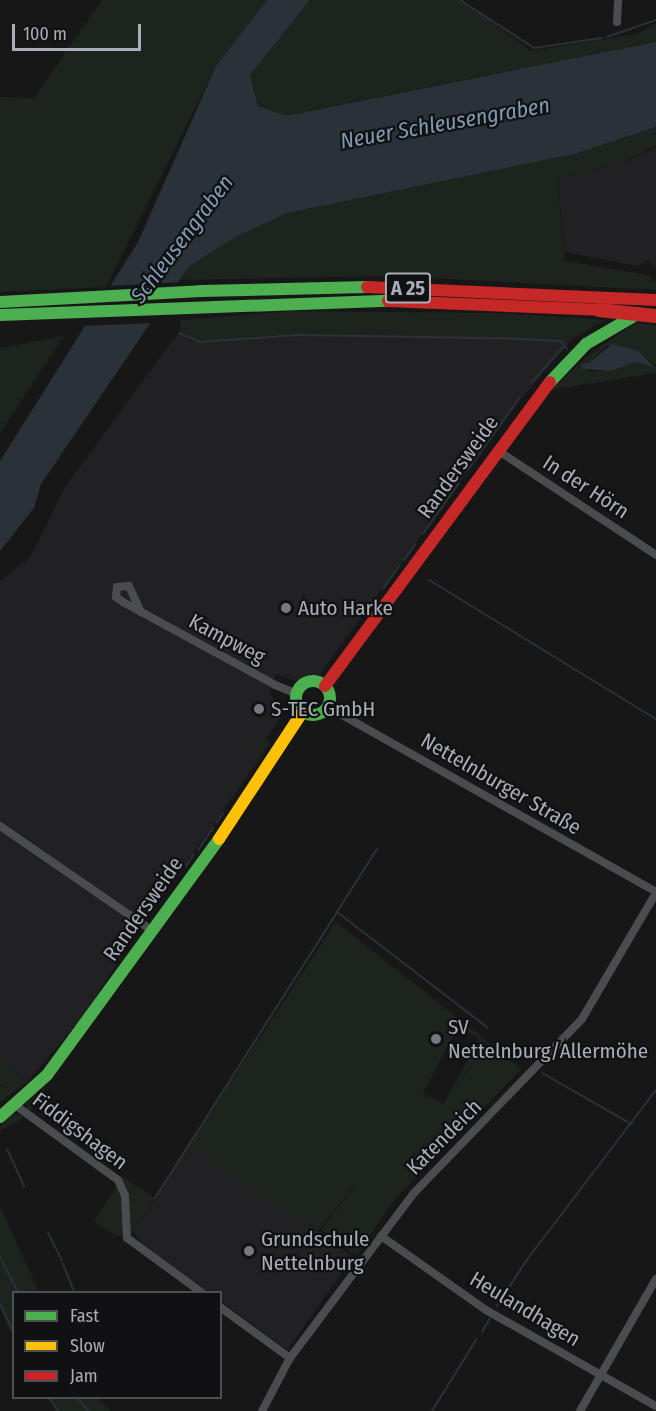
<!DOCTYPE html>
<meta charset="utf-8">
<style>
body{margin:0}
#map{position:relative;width:656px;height:1411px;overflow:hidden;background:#171717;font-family:"Fira Sans Condensed",sans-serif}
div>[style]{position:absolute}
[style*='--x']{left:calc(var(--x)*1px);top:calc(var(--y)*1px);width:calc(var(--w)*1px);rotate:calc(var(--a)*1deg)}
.built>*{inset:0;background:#212123}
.green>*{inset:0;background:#1d241e}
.water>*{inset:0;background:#2a3239}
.pier>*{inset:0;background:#171717}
.stream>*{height:2px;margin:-1px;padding:0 1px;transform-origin:1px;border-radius:1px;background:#2a3239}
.street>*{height:8px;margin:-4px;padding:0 4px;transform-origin:4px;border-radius:4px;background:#4b4c50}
.fast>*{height:12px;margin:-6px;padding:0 6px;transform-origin:6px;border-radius:6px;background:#4caf50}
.fast>.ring{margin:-6px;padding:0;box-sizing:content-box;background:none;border:12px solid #4caf50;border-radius:50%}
.slow>*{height:12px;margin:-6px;padding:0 6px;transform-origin:6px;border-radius:6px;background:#ffc107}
.jam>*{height:12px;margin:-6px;padding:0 6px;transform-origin:6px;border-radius:6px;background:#c62828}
.jam-bridge>*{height:14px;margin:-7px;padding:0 7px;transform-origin:7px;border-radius:7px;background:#c62828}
.dots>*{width:16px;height:16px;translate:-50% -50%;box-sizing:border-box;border:3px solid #111113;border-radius:50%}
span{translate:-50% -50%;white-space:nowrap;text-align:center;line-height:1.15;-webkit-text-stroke:4.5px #111113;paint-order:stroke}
.shield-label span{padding:2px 4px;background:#111113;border:2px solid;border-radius:4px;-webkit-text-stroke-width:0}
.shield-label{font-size:20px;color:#a8adb8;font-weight:700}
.street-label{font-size:21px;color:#a8adb8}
.poi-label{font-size:21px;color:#a8adb8}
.left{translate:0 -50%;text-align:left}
.water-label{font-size:22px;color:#7f9bb3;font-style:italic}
.legend{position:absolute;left:12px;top:1291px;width:210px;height:108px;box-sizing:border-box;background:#111113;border:2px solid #4d4f55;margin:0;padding:8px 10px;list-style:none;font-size:18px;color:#a8adb8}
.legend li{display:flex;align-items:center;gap:12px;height:30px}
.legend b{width:30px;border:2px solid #4d4f55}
.scale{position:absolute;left:12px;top:24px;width:129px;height:27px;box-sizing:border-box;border:3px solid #a8adb8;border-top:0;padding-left:8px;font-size:18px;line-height:21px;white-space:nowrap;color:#a8adb8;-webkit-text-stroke:4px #111113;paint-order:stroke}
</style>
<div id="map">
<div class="built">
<div style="clip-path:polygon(656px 148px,656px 269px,648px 260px,637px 266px,565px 252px,557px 178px,619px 164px)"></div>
<div style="clip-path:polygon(181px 329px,189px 340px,199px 342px,389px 332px,572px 339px,519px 401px,319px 675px,296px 681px,276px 674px,269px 694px,286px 709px,266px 739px,270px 744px,138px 931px,85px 1014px,28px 1081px,0 1060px,0 581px,31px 556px,65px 487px)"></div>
<div style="clip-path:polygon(189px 1145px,286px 1216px,306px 1222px,353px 1257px,287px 1350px,221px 1301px,220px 1292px,208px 1292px,144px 1246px,134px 1232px)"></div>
</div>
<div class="green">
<div style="clip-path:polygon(102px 0,267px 0,216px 66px,106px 287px,0 292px,0 97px,34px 98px)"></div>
<div style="clip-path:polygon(310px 0,462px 0,531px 51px,637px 34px,656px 23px,656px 42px,286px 116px,258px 106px,250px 75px)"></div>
<div style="clip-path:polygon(656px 127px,656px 146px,619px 164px,557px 178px,565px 261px,648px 275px,656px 282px,656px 290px,391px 276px,180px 280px,189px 266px,236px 237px,287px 213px,574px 154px)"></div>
<div style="clip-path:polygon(293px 311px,497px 313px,605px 320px,572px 339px,554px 341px,389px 332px,199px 342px,181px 334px,180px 320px)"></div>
<div style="clip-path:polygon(636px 323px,656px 325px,656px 366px,638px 351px,606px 346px,589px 363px,582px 364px,588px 371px,611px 371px,635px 362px,656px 368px,656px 373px,550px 390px,593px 351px)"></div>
<div style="clip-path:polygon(64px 336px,0 433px,0 348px)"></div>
<div style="clip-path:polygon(258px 735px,270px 744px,255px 761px,251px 744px)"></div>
<div style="clip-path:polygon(evenodd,336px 922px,487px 1041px,449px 1099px,488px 1042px,521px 1069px,395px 1199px,356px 1255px,321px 1230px,364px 1173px,318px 1231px,306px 1222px,286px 1216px,189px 1145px,336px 922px,458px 1027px,479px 1038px,444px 1104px,423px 1093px,458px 1027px)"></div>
<div style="clip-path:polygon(0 1060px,28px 1081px,0 1102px,0 1085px,8px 1089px,0 1083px)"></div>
<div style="clip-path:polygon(48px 1085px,30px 1111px,28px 1110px,26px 1103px)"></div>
<div style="clip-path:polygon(13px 1113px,24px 1117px,0 1131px,0 1127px)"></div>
<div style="clip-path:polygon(123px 1177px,155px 1198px,134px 1232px,116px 1236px,94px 1221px)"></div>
<div style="clip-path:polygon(0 1206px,39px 1292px,14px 1292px,13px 1337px,0 1307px)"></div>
<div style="clip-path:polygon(48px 1398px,97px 1398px,111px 1411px,58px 1411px)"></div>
</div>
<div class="water">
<div style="clip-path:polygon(267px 0,310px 0,250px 75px,258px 106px,286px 116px,656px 42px,656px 127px,574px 154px,287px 213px,236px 237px,189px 266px,41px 484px,34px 508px,0 551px,0 461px,138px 242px,216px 66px)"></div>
<div style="clip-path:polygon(612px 344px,638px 351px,656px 368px,635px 362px,611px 371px,582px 369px,581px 364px,589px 363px)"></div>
</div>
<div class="pier">
<div style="clip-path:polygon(182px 282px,154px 323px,83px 326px,108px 286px)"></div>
</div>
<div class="stream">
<div style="--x:460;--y:0;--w:88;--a:33"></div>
<div style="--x:534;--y:48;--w:69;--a:-8.4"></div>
<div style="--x:607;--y:37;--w:52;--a:-19.1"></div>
<div style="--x:179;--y:333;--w:22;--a:24"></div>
<div style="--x:199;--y:342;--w:99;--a:-4"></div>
<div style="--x:298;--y:335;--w:199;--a:0.9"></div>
<div style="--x:497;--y:338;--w:64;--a:2.7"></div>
<div style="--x:561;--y:341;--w:10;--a:53"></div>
<div style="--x:532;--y:382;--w:48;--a:-48.4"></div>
<div style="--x:468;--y:470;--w:90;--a:-54.5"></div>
<div style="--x:423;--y:534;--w:62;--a:-54.8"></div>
<div style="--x:404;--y:560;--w:19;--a:-54"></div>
<div style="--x:429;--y:580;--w:266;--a:31.5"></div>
<div style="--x:383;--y:589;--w:29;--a:-55"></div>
<div style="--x:369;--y:609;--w:14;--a:-54"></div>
<div style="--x:217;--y:822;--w:11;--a:-56"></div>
<div style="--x:377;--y:849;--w:75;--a:122.4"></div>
<div style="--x:337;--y:912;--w:190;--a:37.5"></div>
<div style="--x:198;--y:850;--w:27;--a:-56"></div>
<div style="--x:186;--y:866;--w:14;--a:-56"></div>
<div style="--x:542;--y:1073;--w:103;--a:29.8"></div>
<div style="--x:7;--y:1149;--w:41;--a:65.3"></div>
<div style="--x:155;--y:1198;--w:339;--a:-57.5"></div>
<div style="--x:48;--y:1233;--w:31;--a:63"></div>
<div style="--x:0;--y:1257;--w:39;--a:63"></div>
<div style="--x:63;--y:1264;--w:29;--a:68"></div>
<div style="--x:0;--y:1304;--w:33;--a:65"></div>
<div style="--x:497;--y:1306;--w:54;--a:-57.2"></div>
<div style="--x:526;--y:1261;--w:215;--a:-52.8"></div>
<div style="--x:482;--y:1332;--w:16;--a:-60"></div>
<div style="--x:49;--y:1398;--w:16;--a:55"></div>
<div style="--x:77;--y:1398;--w:18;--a:47"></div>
<div style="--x:432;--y:1411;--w:84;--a:-58.2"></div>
</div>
<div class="street">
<div style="--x:617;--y:22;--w:22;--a:-87"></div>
<div style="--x:497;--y:450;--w:191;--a:33.4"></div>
<div style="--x:141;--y:612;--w:29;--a:-115"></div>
<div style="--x:129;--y:586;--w:12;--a:175"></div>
<div style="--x:117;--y:587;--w:10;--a:96"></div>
<div style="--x:116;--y:597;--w:9;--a:36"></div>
<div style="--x:123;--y:602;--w:173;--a:28.6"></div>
<div style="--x:275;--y:685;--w:24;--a:22"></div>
<div style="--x:328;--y:707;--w:377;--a:29.4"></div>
<div style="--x:0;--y:826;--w:186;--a:34.5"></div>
<div style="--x:15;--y:1105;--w:127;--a:36.1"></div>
<div style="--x:118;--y:1180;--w:17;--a:66"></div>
<div style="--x:125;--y:1196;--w:42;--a:87.3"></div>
<div style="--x:127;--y:1238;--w:92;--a:36.1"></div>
<div style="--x:381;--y:1236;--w:128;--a:35.2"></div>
<div style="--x:486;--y:1310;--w:195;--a:29.5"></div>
<div style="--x:220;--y:1307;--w:87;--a:36.1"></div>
<div style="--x:262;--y:1411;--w:60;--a:-62.2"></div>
<div style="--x:290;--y:1358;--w:205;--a:-53.1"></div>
<div style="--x:413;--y:1194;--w:243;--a:-46"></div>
<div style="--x:582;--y:1019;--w:146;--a:-59.6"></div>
<div style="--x:580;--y:1411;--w:152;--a:-60.1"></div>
</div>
<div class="fast">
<div style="--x:0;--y:302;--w:201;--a:-3.1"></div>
<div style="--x:201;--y:291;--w:166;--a:-1.4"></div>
<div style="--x:0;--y:315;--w:388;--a:-2.1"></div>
<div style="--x:550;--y:382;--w:52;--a:-46.5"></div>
<div style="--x:586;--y:344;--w:61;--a:-30.3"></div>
<div class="ring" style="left:296px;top:681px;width:22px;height:22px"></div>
<div style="--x:0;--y:1117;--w:63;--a:-41.8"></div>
<div style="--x:47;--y:1075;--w:292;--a:-53.9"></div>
</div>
<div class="slow">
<div style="--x:219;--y:839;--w:153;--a:-56.7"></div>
</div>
<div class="jam">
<div style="--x:367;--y:287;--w:289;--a:2.6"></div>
<div style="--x:388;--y:301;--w:211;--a:2.4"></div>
<div style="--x:325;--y:686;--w:378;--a:-53.5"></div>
</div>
<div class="jam-bridge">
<div style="--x:599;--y:310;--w:57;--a:6"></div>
</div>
<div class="dots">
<div style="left:286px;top:608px;background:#757880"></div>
<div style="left:259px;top:709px;background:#757880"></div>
<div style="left:436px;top:1039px;background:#757880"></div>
<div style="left:249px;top:1251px;background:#757880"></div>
</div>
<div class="shield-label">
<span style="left:408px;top:288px">A 25</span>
</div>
<div class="street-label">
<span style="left:458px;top:467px;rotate:-54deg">Randersweide</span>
<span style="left:586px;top:487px;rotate:33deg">In der Hörn</span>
<span style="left:227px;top:639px;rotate:28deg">Kampweg</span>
<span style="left:501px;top:784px;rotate:30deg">Nettelnburger Straße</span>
<span style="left:143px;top:909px;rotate:-55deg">Randersweide</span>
<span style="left:80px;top:1131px;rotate:37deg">Fiddigshagen</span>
<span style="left:444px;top:1137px;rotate:-45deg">Katendeich</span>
<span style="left:525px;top:1309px;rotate:31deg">Heulandhagen</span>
</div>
<div class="poi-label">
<span class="left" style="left:298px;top:608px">Auto Harke</span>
<span class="left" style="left:271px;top:709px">S-TEC GmbH</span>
<span class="left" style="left:448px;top:1039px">SV<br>Nettelnburg/Allermöhe</span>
<span class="left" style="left:261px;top:1251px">Grundschule<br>Nettelnburg</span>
</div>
<div class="water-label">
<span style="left:445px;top:123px;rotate:-10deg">Neuer Schleusengraben</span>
<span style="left:182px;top:239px;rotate:-53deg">Schleusengraben</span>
</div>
<ul class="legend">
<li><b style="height:8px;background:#4caf50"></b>Fast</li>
<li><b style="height:8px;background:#ffc107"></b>Slow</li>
<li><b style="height:8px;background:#c62828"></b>Jam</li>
</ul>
<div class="scale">100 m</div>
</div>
